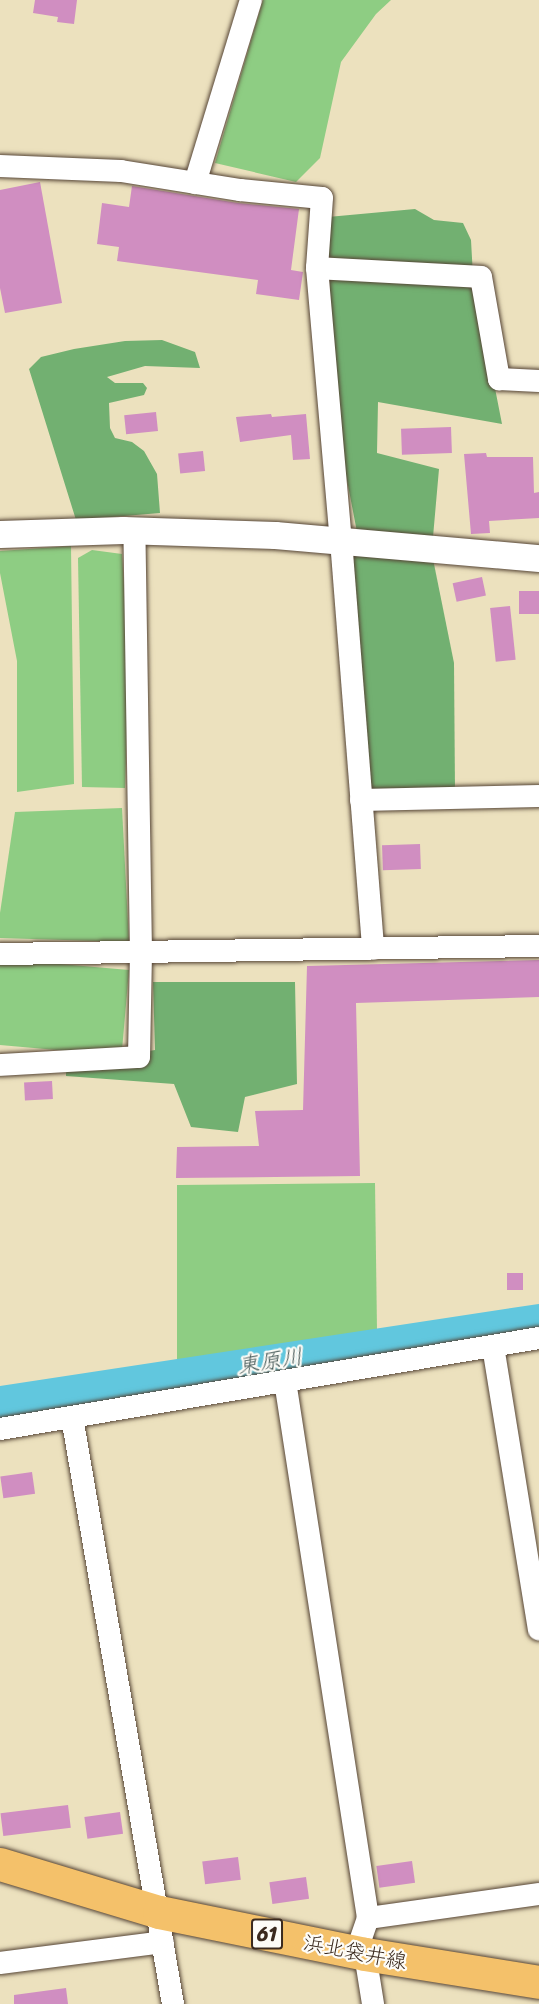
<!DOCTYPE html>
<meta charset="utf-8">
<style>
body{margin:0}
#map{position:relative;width:539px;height:2004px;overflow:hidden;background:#ece1be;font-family:Sriracha,"Klee One",sans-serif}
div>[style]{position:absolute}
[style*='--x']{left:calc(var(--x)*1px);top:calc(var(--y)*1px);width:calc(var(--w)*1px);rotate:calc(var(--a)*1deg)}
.green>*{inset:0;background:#8ecd83;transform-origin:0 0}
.forest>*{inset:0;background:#72b071}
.river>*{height:33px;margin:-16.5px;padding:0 16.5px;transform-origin:16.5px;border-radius:16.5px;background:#61c7de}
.building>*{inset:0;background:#d08ec1;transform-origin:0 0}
.roads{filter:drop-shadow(0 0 2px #564536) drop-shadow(0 0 2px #564536)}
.minor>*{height:22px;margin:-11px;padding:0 11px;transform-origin:11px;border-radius:11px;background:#fff}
.tertiary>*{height:27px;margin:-13.5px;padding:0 13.5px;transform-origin:13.5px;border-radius:13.5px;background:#fff}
.primary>*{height:33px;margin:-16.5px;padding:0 16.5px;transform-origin:16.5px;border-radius:16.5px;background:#f4c16a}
span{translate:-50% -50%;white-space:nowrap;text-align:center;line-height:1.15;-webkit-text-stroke:4.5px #fdfcf7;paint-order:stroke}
.shield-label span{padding:2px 4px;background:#fdfcf7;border:2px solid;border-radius:4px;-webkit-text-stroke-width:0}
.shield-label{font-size:20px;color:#3b2a1e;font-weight:700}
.street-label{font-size:21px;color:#3b2a1e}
.water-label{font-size:22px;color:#465958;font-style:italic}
</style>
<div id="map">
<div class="green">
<div style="clip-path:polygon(263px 0,391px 0,376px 14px,341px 62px,320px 158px,296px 182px,215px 163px)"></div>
<div style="clip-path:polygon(71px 546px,74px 784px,17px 792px,17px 661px,0 573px,0 551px)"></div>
<div style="clip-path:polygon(92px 550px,122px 554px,129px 668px,125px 788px,82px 787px,78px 558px)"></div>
<div style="clip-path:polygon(122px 808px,129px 942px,0 938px,0 913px,15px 812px)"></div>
<div style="left:129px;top:970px;width:86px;height:129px;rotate:95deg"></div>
<div style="clip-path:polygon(375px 1183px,377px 1330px,177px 1361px,177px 1185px)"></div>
</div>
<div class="forest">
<div style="clip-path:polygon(415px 209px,434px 220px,463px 223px,471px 240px,473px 276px,502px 424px,378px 402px,377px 453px,439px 469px,433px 537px,357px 532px,333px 408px,328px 217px)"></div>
<div style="clip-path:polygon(162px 340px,195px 352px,200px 368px,145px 366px,107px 377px,115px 383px,143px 383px,147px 388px,144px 395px,109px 403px,110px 428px,115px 438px,132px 442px,144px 451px,157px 474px,160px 513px,76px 520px,29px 369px,41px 357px,74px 349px,125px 341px)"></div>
<div style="clip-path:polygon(350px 553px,433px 559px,454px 663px,455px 792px,369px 789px)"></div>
<div style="clip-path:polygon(153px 982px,295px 982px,297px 1084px,245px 1097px,238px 1132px,191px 1127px,174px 1084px,66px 1076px,66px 1065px,155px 1050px)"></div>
</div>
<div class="river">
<div style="--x:0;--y:1402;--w:545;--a:-8.65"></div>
</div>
<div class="building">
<div style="clip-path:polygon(35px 0,77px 0,74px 24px,57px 22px,58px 17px,33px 13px)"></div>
<div style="clip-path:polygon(40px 182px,62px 303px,5px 313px,0 288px,0 190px)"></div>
<div style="clip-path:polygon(132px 186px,238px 203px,299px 209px,291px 270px,303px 272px,299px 300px,256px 294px,258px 280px,117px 261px,119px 247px,97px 244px,102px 203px,129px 207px)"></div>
<div style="left:156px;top:412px;width:19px;height:32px;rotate:84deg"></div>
<div style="clip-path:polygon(271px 414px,272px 417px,306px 414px,310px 459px,293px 460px,291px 435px,240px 442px,236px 417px)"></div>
<div style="left:451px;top:427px;width:26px;height:50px;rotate:88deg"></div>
<div style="left:203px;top:451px;width:20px;height:25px;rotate:84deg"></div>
<div style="clip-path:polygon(486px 453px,487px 457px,533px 457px,534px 493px,539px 492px,539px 518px,489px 521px,490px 533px,471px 534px,464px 454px)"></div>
<div style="left:482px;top:577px;width:19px;height:30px;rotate:78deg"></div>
<div style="left:539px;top:591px;width:23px;height:20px;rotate:90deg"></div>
<div style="left:510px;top:606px;width:54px;height:20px;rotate:84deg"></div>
<div style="left:420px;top:844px;width:25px;height:38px;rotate:88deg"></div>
<div style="clip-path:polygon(539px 960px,539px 997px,356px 1003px,360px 1176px,176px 1178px,177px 1147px,259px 1146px,255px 1111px,303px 1110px,307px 966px)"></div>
<div style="left:52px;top:1081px;width:18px;height:28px;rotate:87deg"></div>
<div style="left:507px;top:1273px;width:16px;height:17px"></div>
<div style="left:32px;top:1472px;width:22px;height:32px;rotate:82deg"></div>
<div style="left:68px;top:1805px;width:23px;height:68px;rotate:83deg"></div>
<div style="left:120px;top:1812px;width:22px;height:36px;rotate:82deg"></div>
<div style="left:238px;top:1857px;width:23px;height:36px;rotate:83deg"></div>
<div style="left:412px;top:1861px;width:22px;height:36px;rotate:82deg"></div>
<div style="left:306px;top:1877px;width:22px;height:37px;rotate:82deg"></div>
<div style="clip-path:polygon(66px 1988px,68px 2004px,14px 2004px,14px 1995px)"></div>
</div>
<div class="roads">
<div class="minor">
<div style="--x:0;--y:166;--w:121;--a:2.4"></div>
<div style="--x:121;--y:171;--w:121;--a:9.1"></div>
<div style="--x:240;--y:190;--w:82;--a:5.6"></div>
<div style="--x:322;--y:198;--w:70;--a:94.1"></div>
<div style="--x:317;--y:268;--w:273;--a:85"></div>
<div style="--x:341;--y:540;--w:410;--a:85.5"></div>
<div style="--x:195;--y:183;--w:191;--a:-73"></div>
<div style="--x:317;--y:268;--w:164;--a:3.1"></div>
<div style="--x:481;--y:277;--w:104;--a:80"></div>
<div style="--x:499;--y:379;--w:40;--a:2.9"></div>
<div style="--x:361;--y:800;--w:178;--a:-1.3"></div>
<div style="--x:0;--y:954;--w:539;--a:-0.85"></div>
<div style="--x:0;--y:1065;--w:139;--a:-3.3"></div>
<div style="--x:139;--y:1057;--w:104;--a:-88.9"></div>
<div style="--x:141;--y:953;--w:423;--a:-90.9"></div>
<div style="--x:493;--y:1346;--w:287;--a:80.8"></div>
<div style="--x:285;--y:1381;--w:543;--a:81.21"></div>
<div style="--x:368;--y:1918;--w:36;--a:109"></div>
<div style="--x:72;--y:1417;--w:596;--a:80.24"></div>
<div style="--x:0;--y:1429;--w:547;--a:-9.58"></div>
<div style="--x:368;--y:1918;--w:173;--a:-8"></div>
<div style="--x:365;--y:1954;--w:51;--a:80.9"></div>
<div style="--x:0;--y:1963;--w:164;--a:-7.3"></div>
</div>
<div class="tertiary">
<div style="--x:0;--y:534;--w:123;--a:-1.9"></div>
<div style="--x:123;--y:530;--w:152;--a:1.9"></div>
<div style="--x:275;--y:535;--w:265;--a:5"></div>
</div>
<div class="primary">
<div style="--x:0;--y:1864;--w:166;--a:16.8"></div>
<div style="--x:159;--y:1912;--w:210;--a:11.5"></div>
<div style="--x:365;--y:1954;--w:176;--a:9.1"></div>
</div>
</div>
<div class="shield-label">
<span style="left:267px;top:1934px">61</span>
</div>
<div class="street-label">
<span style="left:355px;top:1952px;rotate:11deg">浜北袋井線</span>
</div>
<div class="water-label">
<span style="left:270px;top:1361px;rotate:-9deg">東原川</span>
</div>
</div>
